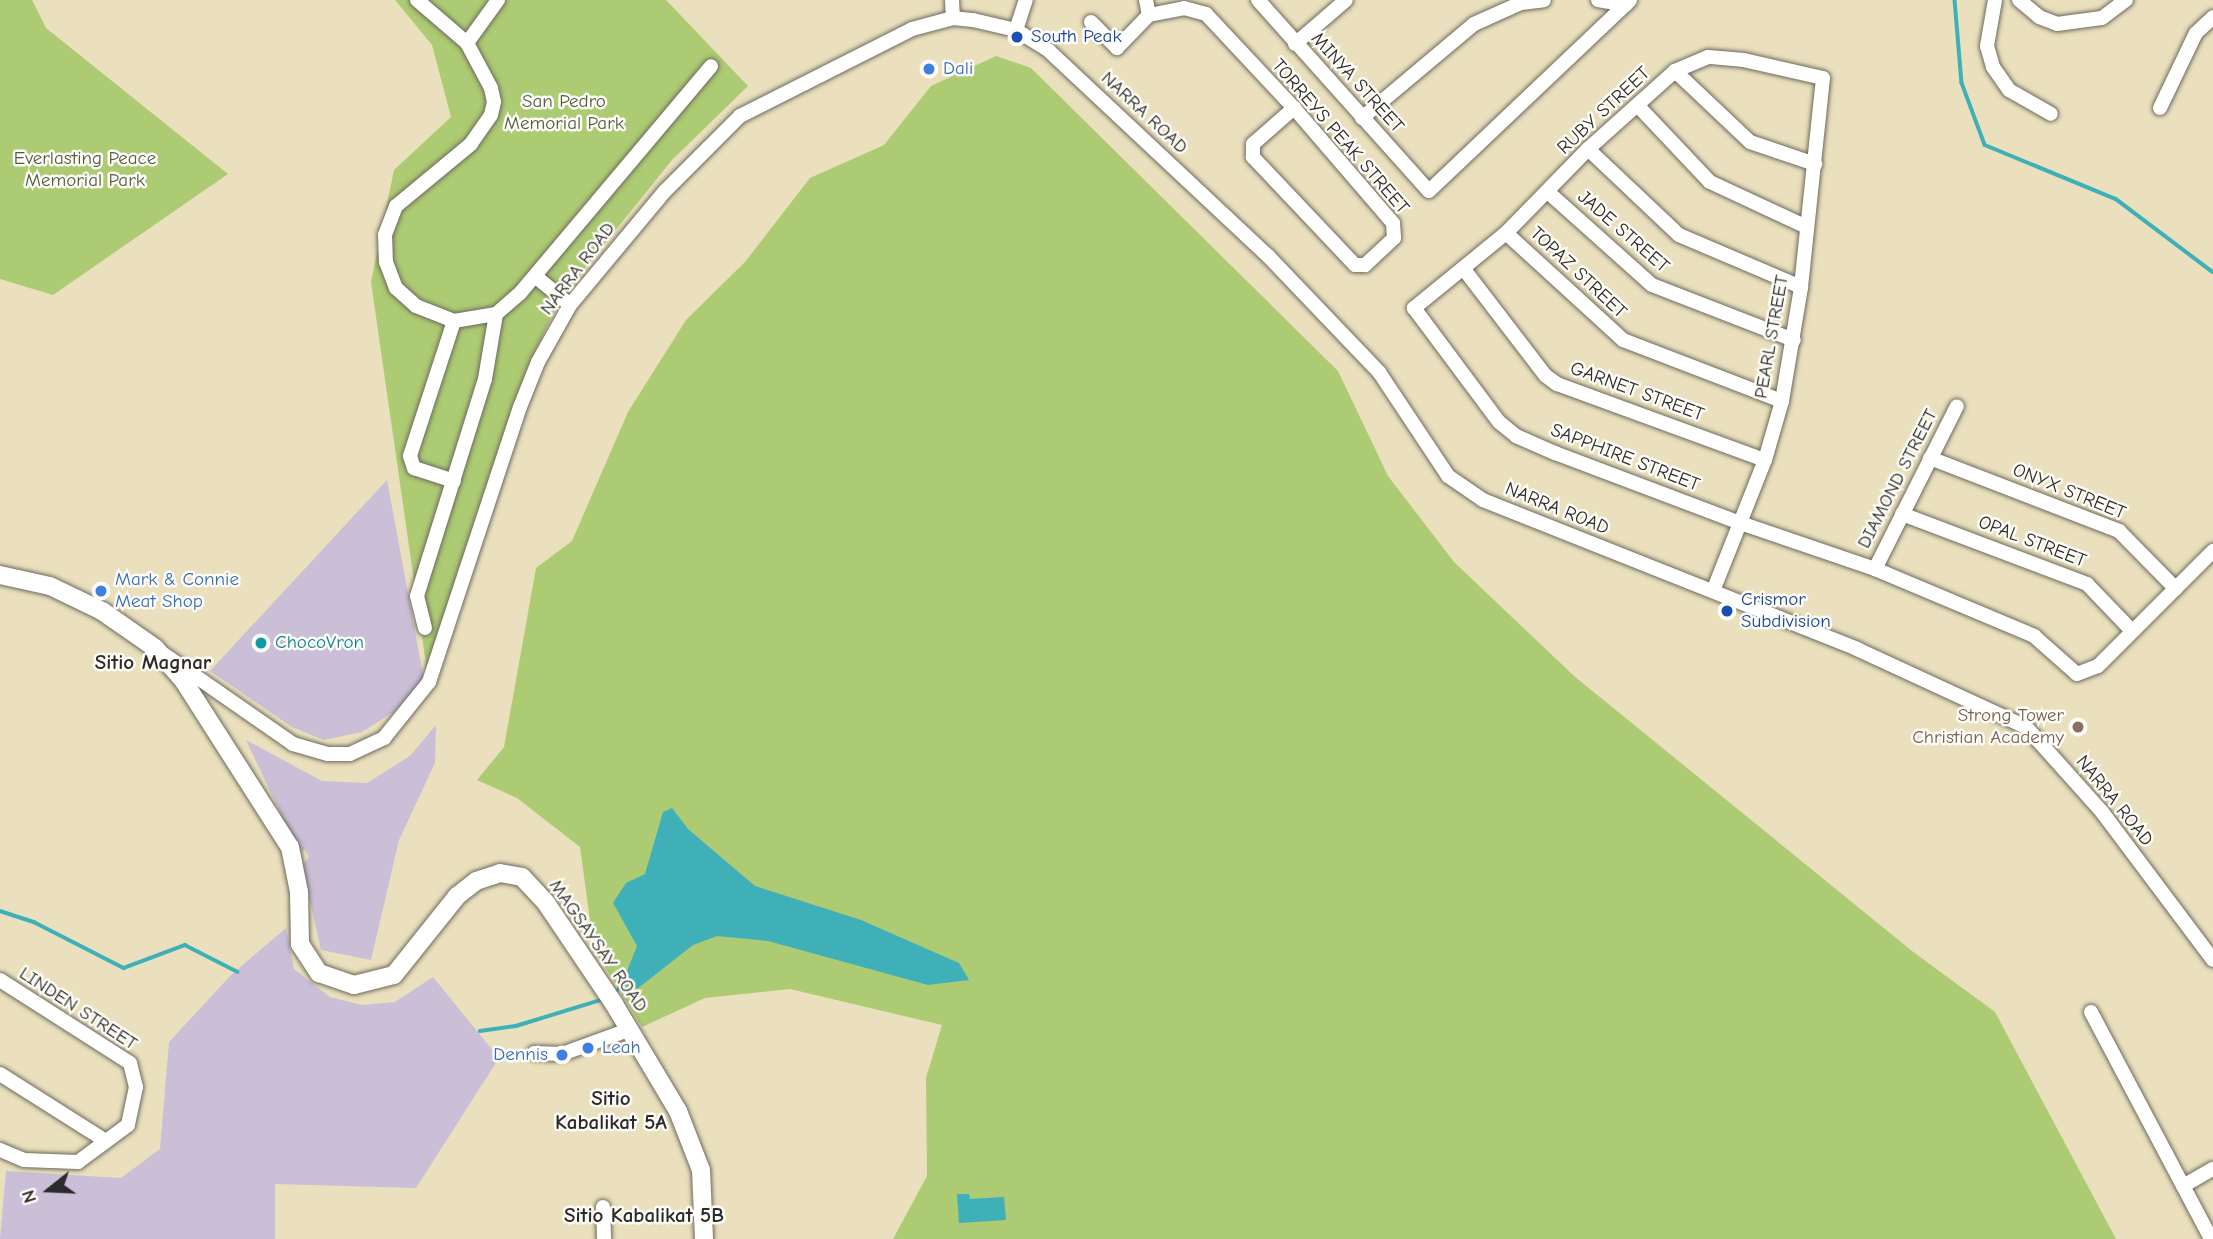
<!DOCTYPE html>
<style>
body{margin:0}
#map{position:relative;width:2213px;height:1239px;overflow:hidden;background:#eae0bd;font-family:"Comic Neue",sans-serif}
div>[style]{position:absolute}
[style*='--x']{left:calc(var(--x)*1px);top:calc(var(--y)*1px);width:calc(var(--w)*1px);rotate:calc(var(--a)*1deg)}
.industrial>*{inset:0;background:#cabfd7}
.green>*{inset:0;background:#accb72}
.water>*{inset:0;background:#3fb0b7}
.stream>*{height:3.5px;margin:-1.75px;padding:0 1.75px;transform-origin:1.75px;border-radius:1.75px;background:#3fb0b7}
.roads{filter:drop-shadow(0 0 2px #6e6a5e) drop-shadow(0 0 2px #6e6a5e)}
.minor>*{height:14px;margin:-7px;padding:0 7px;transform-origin:7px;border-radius:7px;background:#fff}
.major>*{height:18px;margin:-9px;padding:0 9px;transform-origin:9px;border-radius:9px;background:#fff}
.dots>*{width:19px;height:19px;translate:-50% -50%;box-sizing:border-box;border:4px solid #fdfcf7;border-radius:50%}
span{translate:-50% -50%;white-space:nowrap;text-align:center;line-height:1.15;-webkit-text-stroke:5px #fdfcf7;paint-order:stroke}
.transit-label{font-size:19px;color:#164399}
.left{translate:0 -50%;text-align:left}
.shop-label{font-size:19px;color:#366cbe}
.right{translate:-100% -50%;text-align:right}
.street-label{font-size:19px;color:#2b2b2b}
.park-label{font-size:19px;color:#525b40}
.culture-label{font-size:19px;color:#0d838f}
.education-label{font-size:19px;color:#785e54}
.neighbourhood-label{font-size:21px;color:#2b2b2b;font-weight:700}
.north{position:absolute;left:14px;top:1155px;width:70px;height:70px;-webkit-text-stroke:5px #fdfcf7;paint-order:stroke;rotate:252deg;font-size:19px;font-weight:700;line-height:28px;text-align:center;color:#2b2b2b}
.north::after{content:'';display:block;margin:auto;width:24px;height:32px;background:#2b2b2b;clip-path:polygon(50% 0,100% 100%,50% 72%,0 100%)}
</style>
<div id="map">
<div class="industrial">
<div style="clip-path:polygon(387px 480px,424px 680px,395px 711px,362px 732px,324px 740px,292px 727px,210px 671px)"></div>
<div style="clip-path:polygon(436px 725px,435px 763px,399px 840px,371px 960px,321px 950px,302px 865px,309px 857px,305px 850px,299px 852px,246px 740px,322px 781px,367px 783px,410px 756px)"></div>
<div style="clip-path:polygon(286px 928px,294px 969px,330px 997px,362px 1005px,395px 1002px,433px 977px,499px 1058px,416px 1188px,275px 1184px,275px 1239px,0 1239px,6px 1171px,121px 1178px,160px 1149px,169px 1042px,232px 974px)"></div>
</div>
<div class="green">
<div style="clip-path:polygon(0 0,32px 0,46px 28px,228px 174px,53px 295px,0 279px)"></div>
<div style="clip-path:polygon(395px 0,666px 0,748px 86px,672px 160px,560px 299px,529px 364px,427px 671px,371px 282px,394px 170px,451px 117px,432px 45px)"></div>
<div style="clip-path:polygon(996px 56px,1031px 68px,1338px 371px,1388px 476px,1454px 562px,1574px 676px,1912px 951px,1995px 1012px,2116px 1239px,893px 1239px,927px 1176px,926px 1078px,942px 1025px,790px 989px,705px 998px,642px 1027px,594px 949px,580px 847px,517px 798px,477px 780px,504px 747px,536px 568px,572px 541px,628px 412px,686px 320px,745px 262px,810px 178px,884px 145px,931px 86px)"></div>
</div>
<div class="water">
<div style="clip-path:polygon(672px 808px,688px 829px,755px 886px,861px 920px,959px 963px,969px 980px,928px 985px,768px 941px,717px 936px,693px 945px,637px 989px,625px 976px,637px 946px,613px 903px,626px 883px,645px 874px,663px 812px)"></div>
<div style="clip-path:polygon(957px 1194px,969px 1194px,970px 1199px,1004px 1197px,1006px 1220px,959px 1223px)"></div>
</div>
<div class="stream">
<div style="--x:1955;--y:0;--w:83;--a:85.2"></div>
<div style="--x:1962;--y:83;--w:66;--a:69.6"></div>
<div style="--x:1985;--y:145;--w:142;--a:22.4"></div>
<div style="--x:2116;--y:199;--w:121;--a:37"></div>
<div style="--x:0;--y:911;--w:36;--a:18"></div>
<div style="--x:34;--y:922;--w:101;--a:27.1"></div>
<div style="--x:124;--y:968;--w:65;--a:-20.7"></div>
<div style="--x:185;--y:945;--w:59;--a:27"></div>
<div style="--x:613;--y:993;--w:24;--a:-33"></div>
<div style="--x:480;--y:1031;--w:36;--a:-8"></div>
<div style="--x:516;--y:1026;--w:92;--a:-17.1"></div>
</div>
<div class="roads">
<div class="minor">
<div style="--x:417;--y:0;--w:66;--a:40.7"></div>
<div style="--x:467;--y:43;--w:51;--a:61.9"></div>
<div style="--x:491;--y:88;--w:14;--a:78"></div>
<div style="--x:494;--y:102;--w:13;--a:103"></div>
<div style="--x:491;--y:115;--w:35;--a:125"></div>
<div style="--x:471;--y:144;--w:97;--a:140.4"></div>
<div style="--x:396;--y:206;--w:31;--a:111"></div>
<div style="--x:385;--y:235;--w:27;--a:88"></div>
<div style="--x:386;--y:262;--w:28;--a:69"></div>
<div style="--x:396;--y:288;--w:27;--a:42"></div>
<div style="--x:416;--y:306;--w:41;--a:21.5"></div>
<div style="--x:454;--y:321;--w:43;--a:-9.5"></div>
<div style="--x:496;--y:314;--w:33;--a:-41"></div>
<div style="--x:521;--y:292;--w:295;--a:-49.9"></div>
<div style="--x:952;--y:0;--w:18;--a:87"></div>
<div style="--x:1146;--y:0;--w:15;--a:79"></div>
<div style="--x:1258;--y:0;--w:256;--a:48.2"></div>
<div style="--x:1429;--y:191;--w:277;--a:-43.5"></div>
<div style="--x:1598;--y:0;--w:28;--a:10"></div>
<div style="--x:1995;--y:0;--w:47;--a:99.9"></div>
<div style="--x:1987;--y:46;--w:22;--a:74"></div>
<div style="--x:1993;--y:67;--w:28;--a:55"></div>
<div style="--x:2009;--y:90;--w:48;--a:29.7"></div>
<div style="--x:2019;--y:0;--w:26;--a:40"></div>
<div style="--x:2039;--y:17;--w:19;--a:21"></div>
<div style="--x:2057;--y:24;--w:45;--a:-7.6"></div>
<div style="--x:2102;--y:18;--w:30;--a:-37"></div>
<div style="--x:1091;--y:22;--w:37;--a:45"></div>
<div style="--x:1117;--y:48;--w:46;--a:-45.9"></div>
<div style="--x:1149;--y:15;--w:36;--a:-11"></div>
<div style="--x:1184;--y:8;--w:23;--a:15"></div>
<div style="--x:1206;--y:14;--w:129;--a:46.9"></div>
<div style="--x:1294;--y:108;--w:152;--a:49.3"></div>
<div style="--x:1393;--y:223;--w:15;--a:86"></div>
<div style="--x:1394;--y:238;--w:40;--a:137"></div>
<div style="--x:1365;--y:265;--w:10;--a:180"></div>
<div style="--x:1355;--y:265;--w:149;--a:-133.4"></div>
<div style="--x:1253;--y:157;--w:13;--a:-90"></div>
<div style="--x:1253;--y:144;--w:55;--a:-41.3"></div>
<div style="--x:1016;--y:30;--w:32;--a:-72"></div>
<div style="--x:467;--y:43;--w:53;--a:-54.2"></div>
<div style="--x:1295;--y:44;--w:67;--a:-40.8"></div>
<div style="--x:1675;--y:71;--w:103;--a:43.4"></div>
<div style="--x:1750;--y:142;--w:69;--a:18.7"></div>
<div style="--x:1639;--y:107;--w:103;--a:46.6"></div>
<div style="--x:1710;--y:182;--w:107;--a:24.9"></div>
<div style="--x:2160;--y:108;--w:83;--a:-64.4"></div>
<div style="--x:2196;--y:33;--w:23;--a:-43"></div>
<div style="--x:1362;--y:118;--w:146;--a:-40"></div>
<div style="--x:1474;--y:24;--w:51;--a:-24.1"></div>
<div style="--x:1521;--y:3;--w:23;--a:-7"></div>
<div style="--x:1588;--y:149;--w:125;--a:43.4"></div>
<div style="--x:1679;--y:235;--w:133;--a:23.1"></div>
<div style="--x:1549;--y:193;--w:138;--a:41.8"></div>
<div style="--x:1652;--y:285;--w:152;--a:21.2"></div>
<div style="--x:1506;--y:233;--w:159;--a:42.4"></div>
<div style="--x:1623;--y:340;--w:170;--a:21"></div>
<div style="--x:1463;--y:268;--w:136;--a:52.5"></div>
<div style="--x:1546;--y:376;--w:14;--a:36"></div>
<div style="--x:1557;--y:384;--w:221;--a:20.1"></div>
<div style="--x:535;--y:276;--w:45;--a:39.6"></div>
<div style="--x:454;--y:321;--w:142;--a:108.1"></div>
<div style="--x:410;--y:456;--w:13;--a:72"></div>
<div style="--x:414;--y:468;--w:42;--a:18"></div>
<div style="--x:1930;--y:458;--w:203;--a:21.1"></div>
<div style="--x:2119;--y:531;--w:81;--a:45.5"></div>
<div style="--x:1902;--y:514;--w:198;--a:20.7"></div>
<div style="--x:2087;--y:584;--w:65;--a:46.2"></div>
<div style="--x:1875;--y:569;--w:182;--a:-63.3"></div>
<div style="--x:1713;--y:591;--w:73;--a:-68.3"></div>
<div style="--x:1740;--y:523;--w:68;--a:-68.4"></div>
<div style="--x:1765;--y:460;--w:61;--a:-73.9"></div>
<div style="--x:1782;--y:401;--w:116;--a:-80.5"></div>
<div style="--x:1801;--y:287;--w:210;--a:-84"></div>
<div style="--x:1823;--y:78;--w:81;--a:-167.2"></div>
<div style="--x:1744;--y:60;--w:36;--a:-175"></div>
<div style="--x:1708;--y:57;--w:36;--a:157"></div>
<div style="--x:1675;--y:71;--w:117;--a:138.1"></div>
<div style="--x:1588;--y:149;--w:117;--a:134.3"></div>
<div style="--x:1506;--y:233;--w:119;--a:140.8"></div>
<div style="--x:1414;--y:308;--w:142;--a:53.3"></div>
<div style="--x:1499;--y:422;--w:22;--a:39"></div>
<div style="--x:1516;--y:436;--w:43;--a:23.6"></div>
<div style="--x:1555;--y:453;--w:198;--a:20.7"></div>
<div style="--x:1740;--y:523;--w:143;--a:18.8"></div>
<div style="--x:1875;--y:569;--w:173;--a:22.8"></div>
<div style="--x:2034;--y:636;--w:57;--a:41.5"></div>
<div style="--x:2077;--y:674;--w:22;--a:-21"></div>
<div style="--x:2098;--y:666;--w:163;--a:-45"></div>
<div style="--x:425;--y:628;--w:33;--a:-104"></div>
<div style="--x:417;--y:596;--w:227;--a:-72.6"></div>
<div style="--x:485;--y:379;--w:66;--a:-80.4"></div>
<div style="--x:165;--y:655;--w:156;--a:34.8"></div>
<div style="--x:293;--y:744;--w:36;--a:16"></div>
<div style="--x:328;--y:754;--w:22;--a:0"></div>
<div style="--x:350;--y:754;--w:38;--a:-25"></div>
<div style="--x:384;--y:738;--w:72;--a:-51.2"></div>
<div style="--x:429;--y:682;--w:290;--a:-71.7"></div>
<div style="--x:520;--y:407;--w:48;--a:-68.2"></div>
<div style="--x:538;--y:362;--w:65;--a:-60.7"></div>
<div style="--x:570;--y:305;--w:148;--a:-50.2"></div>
<div style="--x:665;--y:191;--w:106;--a:-45"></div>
<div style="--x:740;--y:116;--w:193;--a:-26.8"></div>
<div style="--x:912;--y:29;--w:42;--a:-15"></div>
<div style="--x:953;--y:18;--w:20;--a:6"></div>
<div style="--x:973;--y:20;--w:44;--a:13.1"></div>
<div style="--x:1016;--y:30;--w:39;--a:32"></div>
<div style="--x:1049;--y:51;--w:300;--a:43.1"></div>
<div style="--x:1268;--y:256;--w:161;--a:46.3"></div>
<div style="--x:1379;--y:372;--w:125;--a:56.4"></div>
<div style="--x:1448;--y:476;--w:42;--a:34.4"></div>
<div style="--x:1483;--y:500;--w:403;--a:21.7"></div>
<div style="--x:1857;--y:649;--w:186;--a:24.8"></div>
<div style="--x:2026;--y:727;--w:114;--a:48.2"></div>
<div style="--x:2102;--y:812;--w:185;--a:53.1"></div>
<div style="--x:0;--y:980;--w:154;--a:32.6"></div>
<div style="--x:130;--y:1063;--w:25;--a:76"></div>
<div style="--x:136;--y:1087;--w:39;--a:102"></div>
<div style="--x:128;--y:1125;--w:62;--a:143.5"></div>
<div style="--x:78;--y:1162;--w:54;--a:-177.9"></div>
<div style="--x:24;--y:1160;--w:26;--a:-157"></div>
<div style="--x:2091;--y:1012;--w:257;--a:62.1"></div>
<div style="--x:534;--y:1053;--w:28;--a:2"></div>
<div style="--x:562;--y:1054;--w:73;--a:-19.9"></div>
<div style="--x:0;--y:1074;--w:125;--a:32.3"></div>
<div style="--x:2183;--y:1186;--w:34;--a:-30"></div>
<div style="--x:603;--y:1207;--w:32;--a:88"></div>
</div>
<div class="major">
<div style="--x:0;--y:575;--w:51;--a:12.4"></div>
<div style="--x:50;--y:586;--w:58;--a:25.7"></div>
<div style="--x:102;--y:611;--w:65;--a:34.9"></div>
<div style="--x:155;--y:648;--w:43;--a:48.8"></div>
<div style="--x:183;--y:680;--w:198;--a:57.4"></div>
<div style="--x:290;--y:847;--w:46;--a:78.7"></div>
<div style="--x:299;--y:892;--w:52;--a:88.9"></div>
<div style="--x:300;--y:944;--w:35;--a:57"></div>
<div style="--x:319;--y:973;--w:37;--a:19"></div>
<div style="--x:354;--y:985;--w:41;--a:-14"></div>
<div style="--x:394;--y:975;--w:101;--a:-51.4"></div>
<div style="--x:457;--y:896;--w:24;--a:-38"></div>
<div style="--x:476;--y:881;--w:25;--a:-18"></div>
<div style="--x:500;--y:873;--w:22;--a:10"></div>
<div style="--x:522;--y:877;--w:35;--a:47"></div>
<div style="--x:546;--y:903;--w:122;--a:56"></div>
<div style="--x:614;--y:1004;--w:125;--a:59.1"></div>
<div style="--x:678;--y:1111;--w:63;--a:68.7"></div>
<div style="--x:701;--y:1170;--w:69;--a:87.5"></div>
</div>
</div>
<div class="dots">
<div style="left:1017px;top:37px;background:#1a4fb4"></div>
<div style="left:929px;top:69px;background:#3f7fe0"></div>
<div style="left:101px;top:591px;background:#3f7fe0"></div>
<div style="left:1727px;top:611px;background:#1a4fb4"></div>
<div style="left:261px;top:643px;background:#0f9aa8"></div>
<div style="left:2078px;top:727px;background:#8d6e63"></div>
<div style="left:588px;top:1048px;background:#3f7fe0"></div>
<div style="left:562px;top:1055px;background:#3f7fe0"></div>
</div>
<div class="transit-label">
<span class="left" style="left:1031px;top:37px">South Peak</span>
<span class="left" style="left:1741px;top:611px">Crismor<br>Subdivision</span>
</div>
<div class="shop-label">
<span class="left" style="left:943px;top:69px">Dali</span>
<span class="left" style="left:115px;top:591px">Mark &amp; Connie<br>Meat Shop</span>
<span class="left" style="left:602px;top:1048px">Leah</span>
<span class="right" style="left:548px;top:1055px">Dennis</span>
</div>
<div class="street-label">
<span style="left:1357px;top:83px;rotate:48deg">MINYA STREET</span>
<span style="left:1604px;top:111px;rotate:-43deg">RUBY STREET</span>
<span style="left:1144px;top:113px;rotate:43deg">NARRA ROAD</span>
<span style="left:1340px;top:137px;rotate:49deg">TORREYS PEAK STREET</span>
<span style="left:1623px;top:232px;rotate:41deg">JADE STREET</span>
<span style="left:578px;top:269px;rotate:-53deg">NARRA ROAD</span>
<span style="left:1578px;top:273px;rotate:43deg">TOPAZ STREET</span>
<span style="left:1772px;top:337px;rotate:-80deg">PEARL STREET</span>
<span style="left:1637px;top:392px;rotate:20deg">GARNET STREET</span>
<span style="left:1625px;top:458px;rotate:21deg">SAPPHIRE STREET</span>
<span style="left:1898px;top:479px;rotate:-63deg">DIAMOND STREET</span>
<span style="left:2069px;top:492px;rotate:22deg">ONYX STREET</span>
<span style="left:1557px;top:509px;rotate:22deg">NARRA ROAD</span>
<span style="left:2032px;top:542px;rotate:21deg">OPAL STREET</span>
<span style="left:2114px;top:801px;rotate:51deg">NARRA ROAD</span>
<span style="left:598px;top:946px;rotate:55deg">MAGSAYSAY ROAD</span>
<span style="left:78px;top:1009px;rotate:33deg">LINDEN STREET</span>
</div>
<div class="park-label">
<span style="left:564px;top:113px">San Pedro<br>Memorial Park</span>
<span style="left:85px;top:170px">Everlasting Peace<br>Memorial Park</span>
</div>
<div class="culture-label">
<span class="left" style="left:275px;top:643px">ChocoVron</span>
</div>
<div class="education-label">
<span class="right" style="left:2064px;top:727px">Strong Tower<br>Christian Academy</span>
</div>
<div class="neighbourhood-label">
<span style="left:153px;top:662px">Sitio Magnar</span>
<span style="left:611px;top:1110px">Sitio<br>Kabalikat 5A</span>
<span style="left:644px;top:1215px">Sitio Kabalikat 5B</span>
</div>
<div class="north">N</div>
</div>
